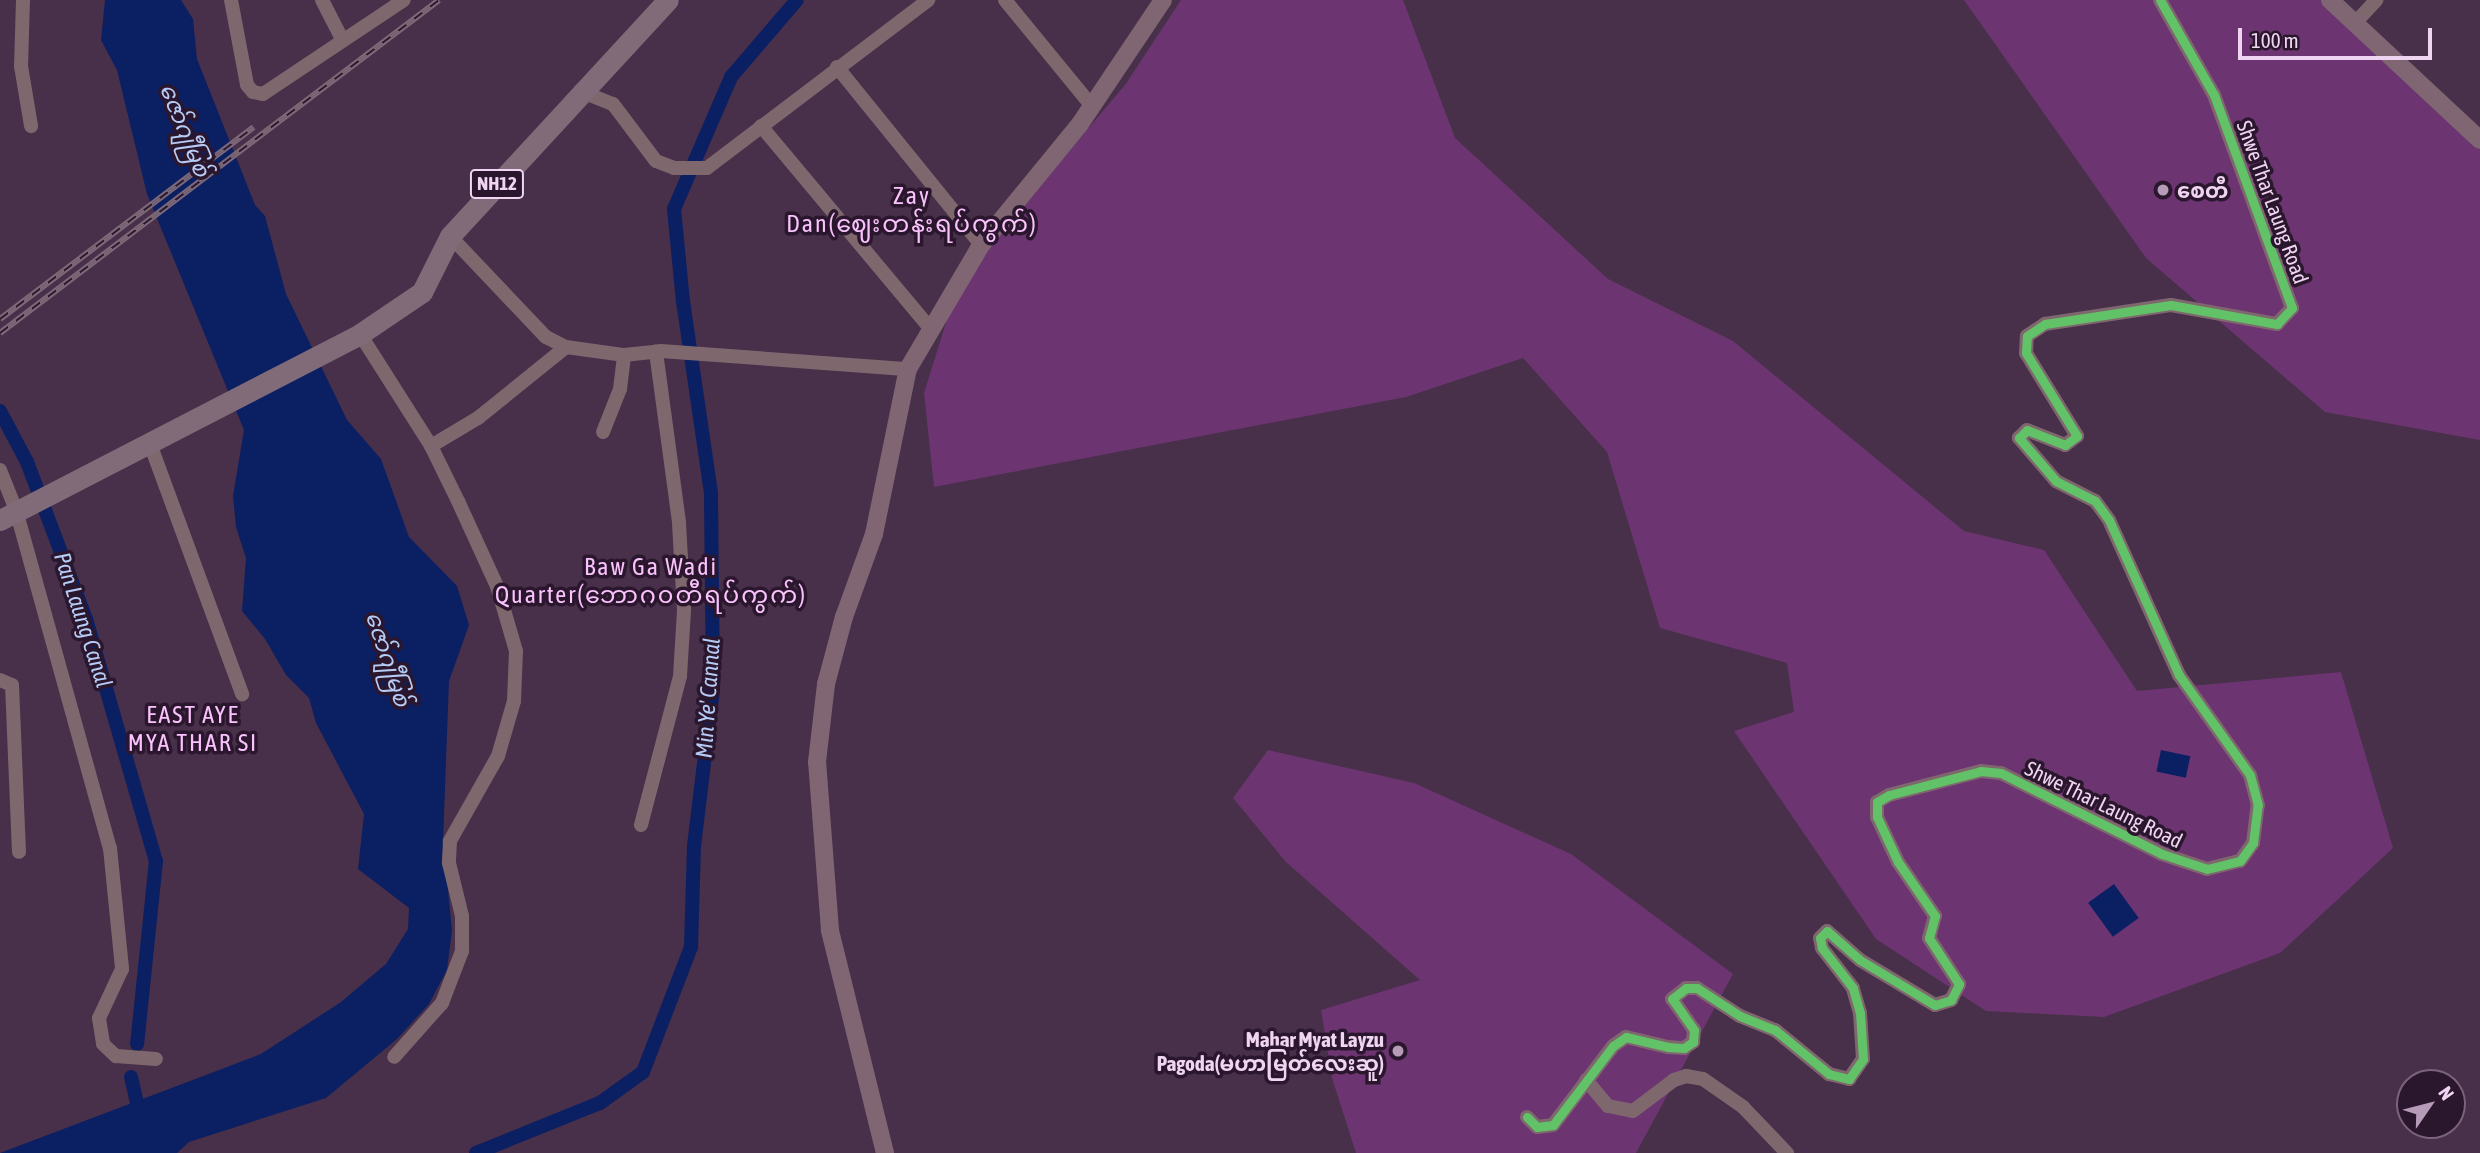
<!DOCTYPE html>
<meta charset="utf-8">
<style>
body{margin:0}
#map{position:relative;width:2480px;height:1153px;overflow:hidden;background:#482f4a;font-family:"Asap Condensed","Noto Sans Myanmar",sans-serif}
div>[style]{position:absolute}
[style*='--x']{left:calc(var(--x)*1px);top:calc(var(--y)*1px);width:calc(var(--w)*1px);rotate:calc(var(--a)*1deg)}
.green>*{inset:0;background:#6c3571}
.water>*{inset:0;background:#0b1f63;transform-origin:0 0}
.canal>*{height:14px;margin:-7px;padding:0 7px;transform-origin:7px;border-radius:7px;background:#0b1f63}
.minor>*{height:14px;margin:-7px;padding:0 7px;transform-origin:7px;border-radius:7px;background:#7f676e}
.major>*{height:18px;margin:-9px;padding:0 9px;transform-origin:9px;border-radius:9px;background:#7f6672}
.highway>*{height:21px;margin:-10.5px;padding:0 10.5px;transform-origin:10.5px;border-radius:10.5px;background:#826b78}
.rail>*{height:6px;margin-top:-3px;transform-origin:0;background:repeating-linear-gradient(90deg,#2b172d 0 10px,#7e6978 0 20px);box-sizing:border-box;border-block:2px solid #7e6978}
.cycleway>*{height:9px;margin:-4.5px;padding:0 4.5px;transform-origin:4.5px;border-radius:4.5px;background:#61c268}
.dots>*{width:19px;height:19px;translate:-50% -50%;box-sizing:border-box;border:4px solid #2b172d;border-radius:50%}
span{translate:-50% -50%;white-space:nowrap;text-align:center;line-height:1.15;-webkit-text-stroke:7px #2b172d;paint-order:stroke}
.shield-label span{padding:2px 5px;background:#2b172d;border:2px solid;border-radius:5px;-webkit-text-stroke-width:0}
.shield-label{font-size:19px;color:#f0d5f2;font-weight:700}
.poi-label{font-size:21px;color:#f0d5f2;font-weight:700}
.left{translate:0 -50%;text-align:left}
.right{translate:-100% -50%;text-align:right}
.street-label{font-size:21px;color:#f0d5f2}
.water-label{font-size:23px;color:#b6cbf5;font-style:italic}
.quarter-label{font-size:24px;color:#fac3fd;letter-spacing:2px}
.north{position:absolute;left:2396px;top:1069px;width:70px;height:70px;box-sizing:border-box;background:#2b172d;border:2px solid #7a637c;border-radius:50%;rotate:55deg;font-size:19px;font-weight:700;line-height:28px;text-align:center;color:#f0d5f2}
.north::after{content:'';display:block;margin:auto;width:24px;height:32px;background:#b59bb7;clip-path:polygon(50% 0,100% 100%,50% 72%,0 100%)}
.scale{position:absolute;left:2238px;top:28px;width:194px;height:32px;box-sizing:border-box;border:4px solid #f0d5f2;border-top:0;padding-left:9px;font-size:21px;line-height:24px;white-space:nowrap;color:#f0d5f2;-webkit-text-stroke:5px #2b172d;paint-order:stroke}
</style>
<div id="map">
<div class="green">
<div style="clip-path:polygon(1181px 0,1403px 0,1455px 138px,1608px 279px,1733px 341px,1964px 531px,2044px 550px,2137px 691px,2341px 672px,2393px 848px,2280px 953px,2104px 1017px,1986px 1011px,1876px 939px,1734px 731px,1794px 712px,1787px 663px,1660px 628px,1607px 452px,1523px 358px,1406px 397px,934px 487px,924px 393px,959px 281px,1125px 85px)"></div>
<div style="clip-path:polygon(1964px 0,2333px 0,2480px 132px,2480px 440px,2325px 412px,2146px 258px)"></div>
<div style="clip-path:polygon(1268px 750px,1414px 783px,1571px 854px,1733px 974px,1636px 1153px,1356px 1153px,1332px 1078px,1321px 1010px,1420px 980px,1286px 862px,1233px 798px)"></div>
</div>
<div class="water">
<div style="clip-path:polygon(105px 0,181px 0,193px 19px,197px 59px,255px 205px,265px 216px,286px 294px,347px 420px,381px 459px,409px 537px,457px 586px,469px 625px,449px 681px,443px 841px,452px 930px,447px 970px,429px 1004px,397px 1039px,326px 1098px,189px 1142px,177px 1153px,0 1153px,261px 1054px,341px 1002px,386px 964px,408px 929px,409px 908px,358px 869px,364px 814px,316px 723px,309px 698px,286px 675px,265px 639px,242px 611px,246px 558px,236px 527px,233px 496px,244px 430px,147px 194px,117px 70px,101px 40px)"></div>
<div style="left:2161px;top:750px;width:30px;height:22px;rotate:12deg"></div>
<div style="left:2114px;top:884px;width:42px;height:32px;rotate:54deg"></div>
</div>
<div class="canal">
<div style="--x:0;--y:411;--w:58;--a:62.1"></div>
<div style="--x:27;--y:462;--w:168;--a:69.4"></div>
<div style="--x:86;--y:619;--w:252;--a:73.9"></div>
<div style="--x:156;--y:861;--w:184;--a:95.9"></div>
<div style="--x:131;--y:1077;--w:28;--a:77"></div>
<div style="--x:137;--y:1104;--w:16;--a:60"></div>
<div style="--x:476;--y:1153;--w:134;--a:-22"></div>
<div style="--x:600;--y:1103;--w:53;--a:-35.8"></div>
<div style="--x:643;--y:1072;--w:134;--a:-69"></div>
<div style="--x:691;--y:947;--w:101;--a:-88.3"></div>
<div style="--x:694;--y:846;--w:158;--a:-83.1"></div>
<div style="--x:713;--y:689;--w:196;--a:-90.6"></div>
<div style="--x:711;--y:493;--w:193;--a:-98.3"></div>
<div style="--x:683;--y:302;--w:93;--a:-95.5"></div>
<div style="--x:674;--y:209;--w:144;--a:-66.6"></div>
<div style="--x:731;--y:77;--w:101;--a:-49.4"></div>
</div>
<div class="minor">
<div style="--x:23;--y:0;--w:66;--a:91.7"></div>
<div style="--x:21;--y:66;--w:61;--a:80.5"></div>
<div style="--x:231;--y:0;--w:86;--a:79.3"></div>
<div style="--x:247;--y:85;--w:9;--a:49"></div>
<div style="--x:253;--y:92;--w:10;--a:11"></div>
<div style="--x:263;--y:94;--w:169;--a:-33.7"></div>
<div style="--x:322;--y:0;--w:44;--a:62.9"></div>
<div style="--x:1005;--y:0;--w:136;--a:50.7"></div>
<div style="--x:2354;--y:24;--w:33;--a:-47"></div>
<div style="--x:837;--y:67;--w:229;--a:51"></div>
<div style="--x:580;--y:91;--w:35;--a:22"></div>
<div style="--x:613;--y:104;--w:71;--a:53"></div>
<div style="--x:656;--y:161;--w:19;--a:21"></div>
<div style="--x:674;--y:168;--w:33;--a:0"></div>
<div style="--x:707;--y:168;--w:278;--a:-37.2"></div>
<div style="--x:761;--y:126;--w:262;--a:50.1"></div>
<div style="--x:450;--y:236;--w:139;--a:46.5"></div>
<div style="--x:546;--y:337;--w:22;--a:27"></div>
<div style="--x:566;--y:347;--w:59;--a:7.9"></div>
<div style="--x:624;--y:355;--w:37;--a:-6"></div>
<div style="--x:661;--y:351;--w:248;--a:4.2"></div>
<div style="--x:360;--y:334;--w:133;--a:57.6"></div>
<div style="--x:431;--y:446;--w:61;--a:63.9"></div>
<div style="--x:458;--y:501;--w:94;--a:65.4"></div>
<div style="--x:497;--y:586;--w:68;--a:73.7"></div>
<div style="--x:516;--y:651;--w:50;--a:92.3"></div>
<div style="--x:514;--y:701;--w:57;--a:106.2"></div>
<div style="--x:498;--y:756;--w:98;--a:119.5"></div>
<div style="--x:450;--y:841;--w:22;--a:93"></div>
<div style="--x:449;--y:863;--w:55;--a:76.2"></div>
<div style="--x:462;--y:916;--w:35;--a:90"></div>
<div style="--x:462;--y:951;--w:56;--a:111"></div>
<div style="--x:442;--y:1003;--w:72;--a:131.6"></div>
<div style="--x:603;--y:432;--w:46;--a:-68.4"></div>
<div style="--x:620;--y:389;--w:34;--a:-83"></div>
<div style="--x:149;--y:441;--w:270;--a:69.8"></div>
<div style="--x:431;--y:446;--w:55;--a:-30.8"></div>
<div style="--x:478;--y:418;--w:113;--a:-38.9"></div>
<div style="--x:0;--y:470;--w:43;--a:68.2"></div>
<div style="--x:16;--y:510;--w:351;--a:74.5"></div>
<div style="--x:110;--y:848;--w:122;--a:84.3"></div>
<div style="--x:122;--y:969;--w:54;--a:115.1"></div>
<div style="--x:99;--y:1018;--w:26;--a:81"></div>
<div style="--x:103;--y:1044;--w:18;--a:43"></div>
<div style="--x:116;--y:1056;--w:40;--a:4.3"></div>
<div style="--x:0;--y:680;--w:13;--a:23"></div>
<div style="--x:12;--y:685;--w:167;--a:87.6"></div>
<div style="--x:641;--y:825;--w:154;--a:-75.3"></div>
<div style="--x:680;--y:676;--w:66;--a:-86.5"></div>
<div style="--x:684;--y:610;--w:88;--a:-93.3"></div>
<div style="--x:679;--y:522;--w:172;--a:-97.7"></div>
<div style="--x:1586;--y:1080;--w:34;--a:50"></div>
<div style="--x:1608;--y:1106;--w:25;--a:11"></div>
<div style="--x:1633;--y:1111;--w:51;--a:-37.1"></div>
<div style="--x:1674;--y:1080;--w:13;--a:-18"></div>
<div style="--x:1686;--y:1076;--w:17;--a:10"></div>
<div style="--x:1703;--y:1079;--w:49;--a:35"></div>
<div style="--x:1743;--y:1107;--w:64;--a:46.3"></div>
<div style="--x:1527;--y:1117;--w:14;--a:45"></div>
<div style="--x:1537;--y:1127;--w:16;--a:-7"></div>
<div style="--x:1553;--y:1125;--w:99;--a:-52.8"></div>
<div style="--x:1613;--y:1046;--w:16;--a:-35"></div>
<div style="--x:1626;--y:1037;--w:43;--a:13.4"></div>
<div style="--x:1668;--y:1047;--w:16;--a:4"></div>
<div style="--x:1684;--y:1048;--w:11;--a:-34"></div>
<div style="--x:1693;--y:1042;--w:12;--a:-85"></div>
<div style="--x:1694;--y:1030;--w:38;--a:-125"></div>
<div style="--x:1672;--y:999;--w:18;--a:-38"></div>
<div style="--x:1686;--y:988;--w:11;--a:0"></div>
<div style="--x:1697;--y:988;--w:51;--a:33.1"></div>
<div style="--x:1740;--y:1016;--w:38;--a:22"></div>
<div style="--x:1775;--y:1030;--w:70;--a:39.2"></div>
<div style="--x:1829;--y:1074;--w:21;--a:14"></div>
<div style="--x:1849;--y:1079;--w:24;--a:-55"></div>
<div style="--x:1863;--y:1059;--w:46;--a:-93.7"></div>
<div style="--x:1860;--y:1013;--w:26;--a:-106"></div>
<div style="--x:1853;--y:988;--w:51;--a:-127.8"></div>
<div style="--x:1822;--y:948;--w:10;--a:-101"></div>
<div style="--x:1820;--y:938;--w:10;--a:-45"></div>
<div style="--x:1827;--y:931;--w:44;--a:41.3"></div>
<div style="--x:1860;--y:960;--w:87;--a:31"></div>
<div style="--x:1935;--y:1005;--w:17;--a:-17"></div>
<div style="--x:1951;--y:1000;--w:18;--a:-63"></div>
<div style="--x:1959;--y:984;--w:55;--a:-123.1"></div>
<div style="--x:1929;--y:938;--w:23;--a:-75"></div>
<div style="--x:1935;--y:916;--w:65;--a:-124.4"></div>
<div style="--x:1898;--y:862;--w:50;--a:-115"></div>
<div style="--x:1877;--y:817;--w:15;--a:-90"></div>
<div style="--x:1877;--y:802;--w:14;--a:-30"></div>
<div style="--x:1889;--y:795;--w:95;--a:-14.6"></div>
<div style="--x:1981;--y:771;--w:20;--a:6"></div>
<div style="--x:2001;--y:773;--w:180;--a:26.7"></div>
<div style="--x:2162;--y:854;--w:47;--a:18.4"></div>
<div style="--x:2207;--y:869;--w:34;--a:-14"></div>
<div style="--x:2240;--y:861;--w:22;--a:-54"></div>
<div style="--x:2253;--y:843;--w:38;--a:-83"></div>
<div style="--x:2258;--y:805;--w:31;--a:-105"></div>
<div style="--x:2250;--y:775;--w:123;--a:-125.4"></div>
<div style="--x:2179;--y:675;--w:170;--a:-114.3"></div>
<div style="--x:2109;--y:520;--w:24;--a:-126"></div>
<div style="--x:2095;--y:501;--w:44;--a:-152.9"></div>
<div style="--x:2056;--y:481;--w:57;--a:-130.7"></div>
<div style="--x:2019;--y:438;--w:11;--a:-45"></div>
<div style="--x:2027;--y:430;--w:41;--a:21.5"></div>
<div style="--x:2065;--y:445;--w:15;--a:-37"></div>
<div style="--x:2077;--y:436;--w:97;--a:-121.6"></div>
<div style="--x:2026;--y:353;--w:17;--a:-87"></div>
<div style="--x:2027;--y:336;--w:22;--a:-34"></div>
<div style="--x:2045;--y:324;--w:127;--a:-8.6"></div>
<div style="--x:2171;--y:305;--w:108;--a:10.2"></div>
<div style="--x:2277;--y:324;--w:22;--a:-47"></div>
<div style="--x:2292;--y:308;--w:227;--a:-110.1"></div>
<div style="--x:2214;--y:95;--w:109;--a:-119.6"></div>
</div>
<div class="major">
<div style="--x:2330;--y:0;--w:205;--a:43"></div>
<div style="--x:885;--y:1153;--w:230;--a:-103.9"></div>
<div style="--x:830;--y:930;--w:169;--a:-94.4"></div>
<div style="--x:817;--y:762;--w:79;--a:-83.4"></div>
<div style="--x:826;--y:684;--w:69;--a:-75"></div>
<div style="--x:844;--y:617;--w:88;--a:-70.1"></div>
<div style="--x:874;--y:534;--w:168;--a:-78.4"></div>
<div style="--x:908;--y:369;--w:144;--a:-59.5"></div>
<div style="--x:981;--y:245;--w:156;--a:-50.7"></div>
<div style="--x:1080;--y:124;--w:149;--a:-56.2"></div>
</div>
<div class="highway">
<div style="--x:0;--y:520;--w:405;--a:-27.3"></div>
<div style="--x:360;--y:334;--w:75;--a:-34.1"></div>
<div style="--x:422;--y:292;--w:63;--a:-63.4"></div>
<div style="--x:450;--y:236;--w:321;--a:-47.3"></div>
</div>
<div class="rail">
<div style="--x:0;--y:319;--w:318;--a:-37.1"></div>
<div style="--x:0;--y:333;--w:551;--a:-37.18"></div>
</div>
<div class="cycleway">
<div style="--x:1527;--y:1117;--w:14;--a:45"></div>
<div style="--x:1537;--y:1127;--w:16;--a:-7"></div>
<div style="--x:1553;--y:1125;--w:99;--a:-52.8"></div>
<div style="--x:1613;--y:1046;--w:16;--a:-35"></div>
<div style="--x:1626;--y:1037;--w:43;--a:13.4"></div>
<div style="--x:1668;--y:1047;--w:16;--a:4"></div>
<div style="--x:1684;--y:1048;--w:11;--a:-34"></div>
<div style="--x:1693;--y:1042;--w:12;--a:-85"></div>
<div style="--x:1694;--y:1030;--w:38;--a:-125"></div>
<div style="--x:1672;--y:999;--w:18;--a:-38"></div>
<div style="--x:1686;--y:988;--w:11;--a:0"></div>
<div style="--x:1697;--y:988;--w:51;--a:33.1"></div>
<div style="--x:1740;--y:1016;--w:38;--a:22"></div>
<div style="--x:1775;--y:1030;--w:70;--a:39.2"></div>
<div style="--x:1829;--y:1074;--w:21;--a:14"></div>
<div style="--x:1849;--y:1079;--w:24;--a:-55"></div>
<div style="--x:1863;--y:1059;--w:46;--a:-93.7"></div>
<div style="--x:1860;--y:1013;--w:26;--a:-106"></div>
<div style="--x:1853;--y:988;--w:51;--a:-127.8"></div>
<div style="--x:1822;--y:948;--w:10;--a:-101"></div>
<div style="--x:1820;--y:938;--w:10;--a:-45"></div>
<div style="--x:1827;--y:931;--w:44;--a:41.3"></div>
<div style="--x:1860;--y:960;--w:87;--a:31"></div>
<div style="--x:1935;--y:1005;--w:17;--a:-17"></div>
<div style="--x:1951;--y:1000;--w:18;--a:-63"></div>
<div style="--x:1959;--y:984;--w:55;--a:-123.1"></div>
<div style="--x:1929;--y:938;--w:23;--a:-75"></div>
<div style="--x:1935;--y:916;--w:65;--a:-124.4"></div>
<div style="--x:1898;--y:862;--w:50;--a:-115"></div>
<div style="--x:1877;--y:817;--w:15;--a:-90"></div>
<div style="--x:1877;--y:802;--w:14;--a:-30"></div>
<div style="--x:1889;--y:795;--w:95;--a:-14.6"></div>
<div style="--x:1981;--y:771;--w:20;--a:6"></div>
<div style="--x:2001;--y:773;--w:180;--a:26.7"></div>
<div style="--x:2162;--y:854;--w:47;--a:18.4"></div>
<div style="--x:2207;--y:869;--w:34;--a:-14"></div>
<div style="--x:2240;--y:861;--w:22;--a:-54"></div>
<div style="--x:2253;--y:843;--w:38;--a:-83"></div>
<div style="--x:2258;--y:805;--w:31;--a:-105"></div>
<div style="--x:2250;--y:775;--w:123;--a:-125.4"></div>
<div style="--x:2179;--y:675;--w:170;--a:-114.3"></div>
<div style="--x:2109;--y:520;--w:24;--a:-126"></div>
<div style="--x:2095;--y:501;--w:44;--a:-152.9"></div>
<div style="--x:2056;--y:481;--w:57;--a:-130.7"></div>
<div style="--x:2019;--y:438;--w:11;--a:-45"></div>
<div style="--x:2027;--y:430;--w:41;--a:21.5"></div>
<div style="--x:2065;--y:445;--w:15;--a:-37"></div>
<div style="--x:2077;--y:436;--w:97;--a:-121.6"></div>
<div style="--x:2026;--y:353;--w:17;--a:-87"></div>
<div style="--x:2027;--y:336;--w:22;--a:-34"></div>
<div style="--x:2045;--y:324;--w:127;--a:-8.6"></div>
<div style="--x:2171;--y:305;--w:108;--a:10.2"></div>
<div style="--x:2277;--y:324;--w:22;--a:-47"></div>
<div style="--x:2292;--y:308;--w:227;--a:-110.1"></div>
<div style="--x:2214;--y:95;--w:109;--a:-119.6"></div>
</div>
<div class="dots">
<div style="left:2163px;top:190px;background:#b59bb7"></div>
<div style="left:1398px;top:1051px;background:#b59bb7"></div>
</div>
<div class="shield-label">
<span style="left:497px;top:184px">NH12</span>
</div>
<div class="poi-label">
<span class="left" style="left:2177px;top:190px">စေတီ</span>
<span class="right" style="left:1384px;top:1051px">Mahar Myat Layzu<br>Pagoda(မဟာမြတ်လေးဆူ)</span>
</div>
<div class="street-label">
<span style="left:2273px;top:202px;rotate:70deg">Shwe Thar Laung Road</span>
<span style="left:2104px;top:804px;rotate:26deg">Shwe Thar Laung Road</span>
</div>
<div class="water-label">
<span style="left:185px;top:130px;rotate:68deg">ဇော်ဂျီမြစ်</span>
<span style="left:83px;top:620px;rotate:72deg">Pan Laung Canal</span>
<span style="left:388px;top:659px;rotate:72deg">ဇော်ဂျီမြစ်</span>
<span style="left:708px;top:698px;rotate:-86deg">Min Ye' Cannal</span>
</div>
<div class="quarter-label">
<span style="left:912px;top:210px">Zay<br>Dan(ဈေးတန်းရပ်ကွက်)</span>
<span style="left:651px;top:581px">Baw Ga Wadi<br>Quarter(ဘောဂ၀တီရပ်ကွက်)</span>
<span style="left:193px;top:729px">EAST AYE<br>MYA THAR SI</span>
</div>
<div class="north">N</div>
<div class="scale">100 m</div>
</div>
